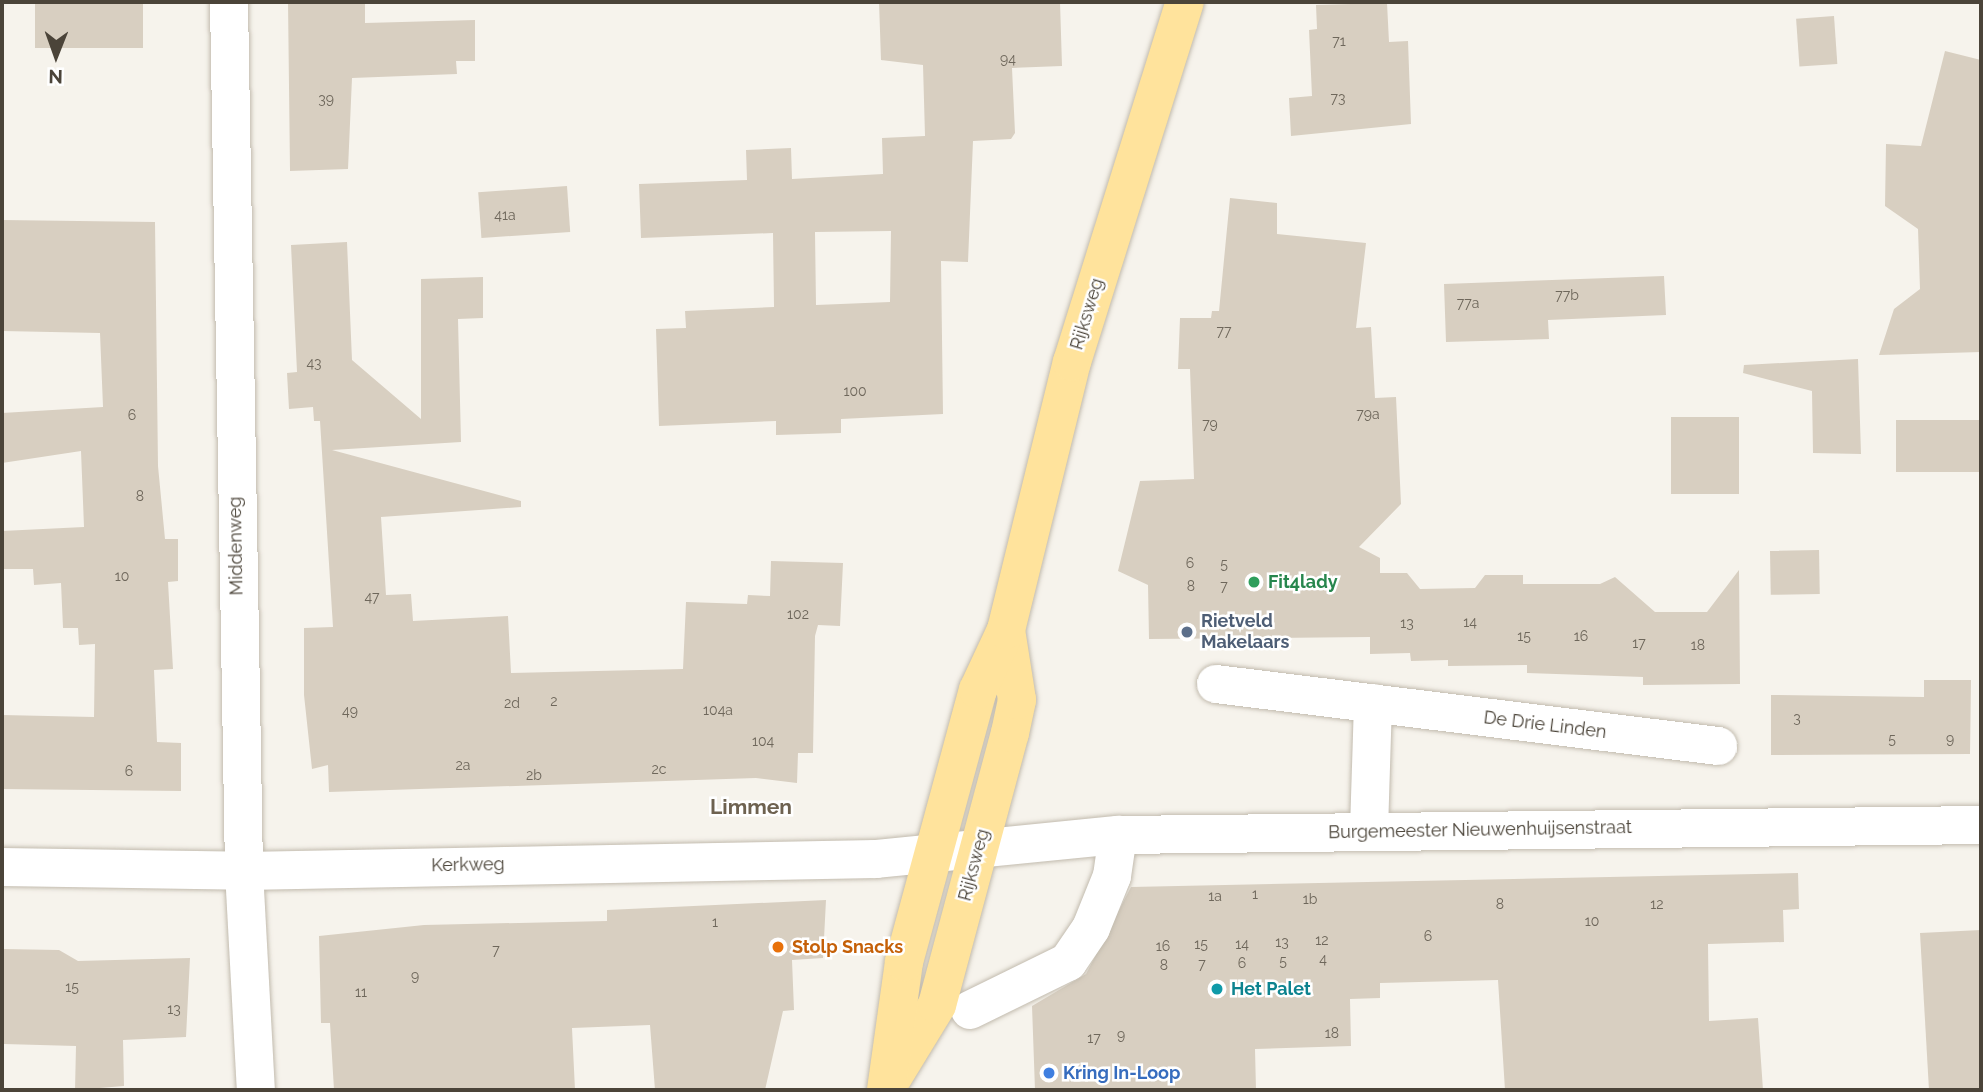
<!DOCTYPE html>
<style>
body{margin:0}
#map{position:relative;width:1983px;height:1092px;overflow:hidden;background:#f6f3ec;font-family:Raleway,sans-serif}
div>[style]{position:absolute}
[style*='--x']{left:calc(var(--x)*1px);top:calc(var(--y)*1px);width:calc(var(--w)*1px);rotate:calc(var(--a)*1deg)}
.building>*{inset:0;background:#d8cfc1;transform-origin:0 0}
.roads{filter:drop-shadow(0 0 2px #c2bbae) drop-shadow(0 0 2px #c2bbae)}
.street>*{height:38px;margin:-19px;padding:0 19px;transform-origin:19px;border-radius:19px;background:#fff}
.primary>*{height:38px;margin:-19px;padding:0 19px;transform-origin:19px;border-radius:19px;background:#ffe39c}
.dots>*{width:19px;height:19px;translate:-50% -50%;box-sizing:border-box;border:4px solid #fff;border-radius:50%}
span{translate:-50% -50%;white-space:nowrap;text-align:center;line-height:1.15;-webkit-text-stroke:5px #fff;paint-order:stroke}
.number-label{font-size:14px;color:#6e675b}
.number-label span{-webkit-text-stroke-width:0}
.street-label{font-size:18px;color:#4b4439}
.leisure-label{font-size:18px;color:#27864d;font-weight:700}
.left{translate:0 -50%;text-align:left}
.service-label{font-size:18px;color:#4e5e75;font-weight:700}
.food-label{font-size:18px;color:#c56008;font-weight:700}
.culture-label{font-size:18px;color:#0d838f;font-weight:700}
.shop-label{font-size:18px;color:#366cbe;font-weight:700}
.quarter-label{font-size:21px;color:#6e6250;font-weight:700}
.frame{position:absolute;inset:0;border:4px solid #4b4439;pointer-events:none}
.north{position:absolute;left:21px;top:21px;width:70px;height:70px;-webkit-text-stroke:5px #fff;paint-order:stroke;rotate:181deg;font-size:19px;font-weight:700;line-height:28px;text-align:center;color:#4b4439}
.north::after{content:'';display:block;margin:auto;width:24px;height:32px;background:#4b4439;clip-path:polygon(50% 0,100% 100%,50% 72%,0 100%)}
</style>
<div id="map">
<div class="building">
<div style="left:35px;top:2px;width:108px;height:46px"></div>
<div style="clip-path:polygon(288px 2px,365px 2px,365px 23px,475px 20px,475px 61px,456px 61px,457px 74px,352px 78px,348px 169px,290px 171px)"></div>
<div style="clip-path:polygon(evenodd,879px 2px,1060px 2px,1062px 66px,1012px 68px,1015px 133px,1011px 139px,973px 141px,968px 262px,941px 261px,943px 414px,841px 419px,841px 433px,776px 435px,776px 421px,659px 426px,656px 329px,686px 328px,685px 311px,774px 307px,773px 233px,641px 238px,639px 184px,747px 180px,746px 150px,791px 148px,792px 179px,883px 174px,882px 138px,925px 136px,923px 65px,881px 60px,879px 2px,891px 231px,890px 302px,816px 305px,815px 232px,891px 231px)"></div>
<div style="clip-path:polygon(1387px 3px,1389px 42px,1408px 41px,1411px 124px,1291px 136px,1289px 98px,1312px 96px,1309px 30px,1317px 29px,1316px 5px)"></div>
<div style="left:1834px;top:16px;width:48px;height:38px;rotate:86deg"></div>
<div style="clip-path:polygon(1945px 51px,1981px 60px,1981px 352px,1879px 355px,1894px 309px,1920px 289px,1918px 229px,1885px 206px,1886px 144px,1921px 146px)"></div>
<div style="left:567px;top:186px;width:46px;height:89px;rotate:86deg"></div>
<div style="clip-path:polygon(1230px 198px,1277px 203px,1277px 234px,1366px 243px,1356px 328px,1371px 327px,1375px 398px,1396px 397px,1401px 504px,1359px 547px,1380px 558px,1380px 573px,1407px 573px,1420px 589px,1475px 588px,1485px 575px,1523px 575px,1523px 584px,1600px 584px,1615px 577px,1655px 612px,1707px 612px,1739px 570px,1740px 684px,1643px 685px,1643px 677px,1527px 673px,1527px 665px,1448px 666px,1448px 660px,1411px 661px,1410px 653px,1370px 654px,1370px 637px,1149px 639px,1148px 585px,1118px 571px,1140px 481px,1194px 479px,1190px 369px,1178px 369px,1180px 318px,1211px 318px,1212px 311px,1219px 311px)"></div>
<div style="clip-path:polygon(2px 220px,155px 222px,158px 466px,165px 539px,178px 539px,178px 581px,168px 582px,173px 669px,154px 670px,157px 742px,181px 743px,181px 791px,2px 789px,2px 715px,94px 717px,95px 644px,79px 645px,78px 628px,63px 628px,61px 583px,34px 585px,33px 569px,2px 569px,2px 531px,84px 527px,81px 451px,2px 463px,2px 413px,103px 407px,100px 333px,2px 331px)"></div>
<div style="clip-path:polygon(347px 242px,352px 360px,421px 419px,421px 279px,483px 277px,483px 318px,458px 319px,461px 442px,332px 450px,521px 501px,521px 507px,381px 517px,386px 595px,411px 594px,413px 621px,508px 616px,511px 673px,683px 669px,686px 602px,747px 604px,748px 595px,770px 596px,771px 561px,843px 563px,840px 626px,818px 625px,815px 636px,813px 753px,798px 753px,797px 783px,756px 778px,329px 792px,328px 765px,312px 769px,304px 695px,304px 628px,333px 627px,320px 421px,314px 421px,313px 407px,289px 409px,287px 373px,297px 372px,291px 245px)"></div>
<div style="clip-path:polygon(1664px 276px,1666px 315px,1548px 320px,1549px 339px,1446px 342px,1444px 284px)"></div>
<div style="clip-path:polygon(1858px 359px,1861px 454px,1813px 453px,1812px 391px,1743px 373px,1744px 365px)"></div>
<div style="left:1739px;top:417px;width:77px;height:68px;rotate:90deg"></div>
<div style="left:1981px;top:420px;width:52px;height:85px;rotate:90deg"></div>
<div style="left:1819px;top:550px;width:44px;height:49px;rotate:89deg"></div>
<div style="clip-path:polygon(1924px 680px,1971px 680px,1970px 754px,1771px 755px,1771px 695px,1924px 697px)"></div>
<div style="clip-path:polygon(1798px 873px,1799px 909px,1783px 910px,1784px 942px,1708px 944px,1709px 1021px,1758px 1018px,1763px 1090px,1505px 1090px,1498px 980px,1380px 983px,1380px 998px,1350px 999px,1351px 1046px,1255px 1049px,1256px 1090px,1035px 1090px,1032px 1006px,1086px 974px,1131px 887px)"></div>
<div style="clip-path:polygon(826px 900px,823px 958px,792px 960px,794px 1010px,783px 1011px,765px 1090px,655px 1090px,650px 1025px,572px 1028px,575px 1090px,334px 1090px,330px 1023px,321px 1023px,319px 936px,424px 925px,607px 921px,607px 910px)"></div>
<div style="clip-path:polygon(1981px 930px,1981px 1090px,1929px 1090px,1920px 933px)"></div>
<div style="clip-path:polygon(2px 949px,59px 950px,78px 961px,190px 958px,186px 1037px,123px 1040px,124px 1086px,75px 1090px,76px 1046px,4px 1044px)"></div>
</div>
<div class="roads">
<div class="street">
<div style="--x:229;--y:2;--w:869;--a:89.01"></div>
<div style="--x:244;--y:871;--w:219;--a:86.9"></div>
<div style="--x:1216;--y:684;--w:506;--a:7.04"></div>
<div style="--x:1369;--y:830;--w:127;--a:-88.2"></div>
<div style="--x:2;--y:867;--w:242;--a:0.9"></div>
<div style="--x:244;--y:871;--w:632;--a:-1.09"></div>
<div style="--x:876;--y:859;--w:243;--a:-5.7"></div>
<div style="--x:1118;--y:835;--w:863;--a:-0.66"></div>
<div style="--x:970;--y:1010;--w:109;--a:-26.1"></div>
<div style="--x:1068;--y:962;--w:41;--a:-55.9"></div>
<div style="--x:1091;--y:928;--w:56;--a:-68"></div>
<div style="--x:1112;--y:876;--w:41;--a:-81.7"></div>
</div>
<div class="primary">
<div style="--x:893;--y:1077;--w:84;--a:-58.6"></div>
<div style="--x:937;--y:1005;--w:282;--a:-75"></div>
<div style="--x:1010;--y:733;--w:34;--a:-78"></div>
<div style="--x:1017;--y:700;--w:71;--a:-98.9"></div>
<div style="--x:886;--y:1090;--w:129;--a:-82"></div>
<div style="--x:904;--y:962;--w:282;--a:-74.8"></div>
<div style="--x:978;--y:690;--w:66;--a:-65"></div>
<div style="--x:1006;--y:630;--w:276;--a:-76.2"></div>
<div style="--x:1072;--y:362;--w:377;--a:-72.6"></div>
</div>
</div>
<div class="dots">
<div style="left:1254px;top:582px;background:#2e9e5b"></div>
<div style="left:1187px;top:632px;background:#5c6f8a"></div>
<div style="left:778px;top:947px;background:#e8710a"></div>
<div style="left:1217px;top:989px;background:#0f9aa8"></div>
<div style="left:1049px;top:1073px;background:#3f7fe0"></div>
</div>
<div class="number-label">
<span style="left:1339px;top:41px">71</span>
<span style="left:1008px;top:59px">94</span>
<span style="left:1338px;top:98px">73</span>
<span style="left:326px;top:99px">39</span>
<span style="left:505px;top:215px">41a</span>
<span style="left:1567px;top:295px">77b</span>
<span style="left:1468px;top:303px">77a</span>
<span style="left:1224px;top:331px">77</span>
<span style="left:314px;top:363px">43</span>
<span style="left:855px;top:391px">100</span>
<span style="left:1368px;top:414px">79a</span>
<span style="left:132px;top:415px">6</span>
<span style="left:1210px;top:424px">79</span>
<span style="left:140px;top:496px">8</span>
<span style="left:1190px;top:563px">6</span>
<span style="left:1224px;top:564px">5</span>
<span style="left:122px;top:576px">10</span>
<span style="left:1191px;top:586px">8</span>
<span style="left:1224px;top:586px">7</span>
<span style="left:372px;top:597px">47</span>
<span style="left:798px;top:614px">102</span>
<span style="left:1470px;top:622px">14</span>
<span style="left:1407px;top:623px">13</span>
<span style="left:1524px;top:636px">15</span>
<span style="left:1581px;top:636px">16</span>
<span style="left:1639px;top:643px">17</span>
<span style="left:1698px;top:645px">18</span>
<span style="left:554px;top:701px">2</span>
<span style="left:512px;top:703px">2d</span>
<span style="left:718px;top:710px">104a</span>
<span style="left:350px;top:711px">49</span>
<span style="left:1797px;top:718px">3</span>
<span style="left:1892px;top:739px">5</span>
<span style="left:1950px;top:739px">9</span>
<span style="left:763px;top:741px">104</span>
<span style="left:463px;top:765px">2a</span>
<span style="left:659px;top:769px">2c</span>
<span style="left:129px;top:771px">6</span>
<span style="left:534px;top:775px">2b</span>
<span style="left:1255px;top:894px">1</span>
<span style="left:1215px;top:896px">1a</span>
<span style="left:1310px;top:899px">1b</span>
<span style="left:1500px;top:904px">8</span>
<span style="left:1657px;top:904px">12</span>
<span style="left:1592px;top:921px">10</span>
<span style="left:715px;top:922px">1</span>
<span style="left:1428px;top:936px">6</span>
<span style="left:1322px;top:940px">12</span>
<span style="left:1282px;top:942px">13</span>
<span style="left:1201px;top:944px">15</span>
<span style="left:1242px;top:944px">14</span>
<span style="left:1163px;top:946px">16</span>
<span style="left:496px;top:950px">7</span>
<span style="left:1323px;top:959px">4</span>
<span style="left:1283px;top:961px">5</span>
<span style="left:1242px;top:963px">6</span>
<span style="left:1202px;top:964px">7</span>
<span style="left:1164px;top:965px">8</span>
<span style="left:415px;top:976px">9</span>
<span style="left:72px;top:987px">15</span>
<span style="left:361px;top:992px">11</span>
<span style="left:174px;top:1009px">13</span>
<span style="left:1332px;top:1033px">18</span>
<span style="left:1121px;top:1035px">9</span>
<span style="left:1094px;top:1038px">17</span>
</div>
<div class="street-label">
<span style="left:1087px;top:314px;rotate:-73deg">Rijksweg</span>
<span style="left:236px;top:546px;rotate:-91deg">Middenweg</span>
<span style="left:1545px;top:725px;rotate:7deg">De Drie Linden</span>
<span style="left:1480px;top:830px;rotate:-1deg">Burgemeester Nieuwenhuijsenstraat</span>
<span style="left:468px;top:865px;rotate:-1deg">Kerkweg</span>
<span style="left:974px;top:865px;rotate:-75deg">Rijksweg</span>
</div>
<div class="leisure-label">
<span class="left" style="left:1268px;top:582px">Fit4lady</span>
</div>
<div class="service-label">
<span class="left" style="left:1201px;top:632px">Rietveld<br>Makelaars</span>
</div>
<div class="food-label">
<span class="left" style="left:792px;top:947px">Stolp Snacks</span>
</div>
<div class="culture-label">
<span class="left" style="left:1231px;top:989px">Het Palet</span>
</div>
<div class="shop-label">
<span class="left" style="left:1063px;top:1073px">Kring In-Loop</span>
</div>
<div class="quarter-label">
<span style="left:751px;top:807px">Limmen</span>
</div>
<div class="frame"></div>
<div class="north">N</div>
</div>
